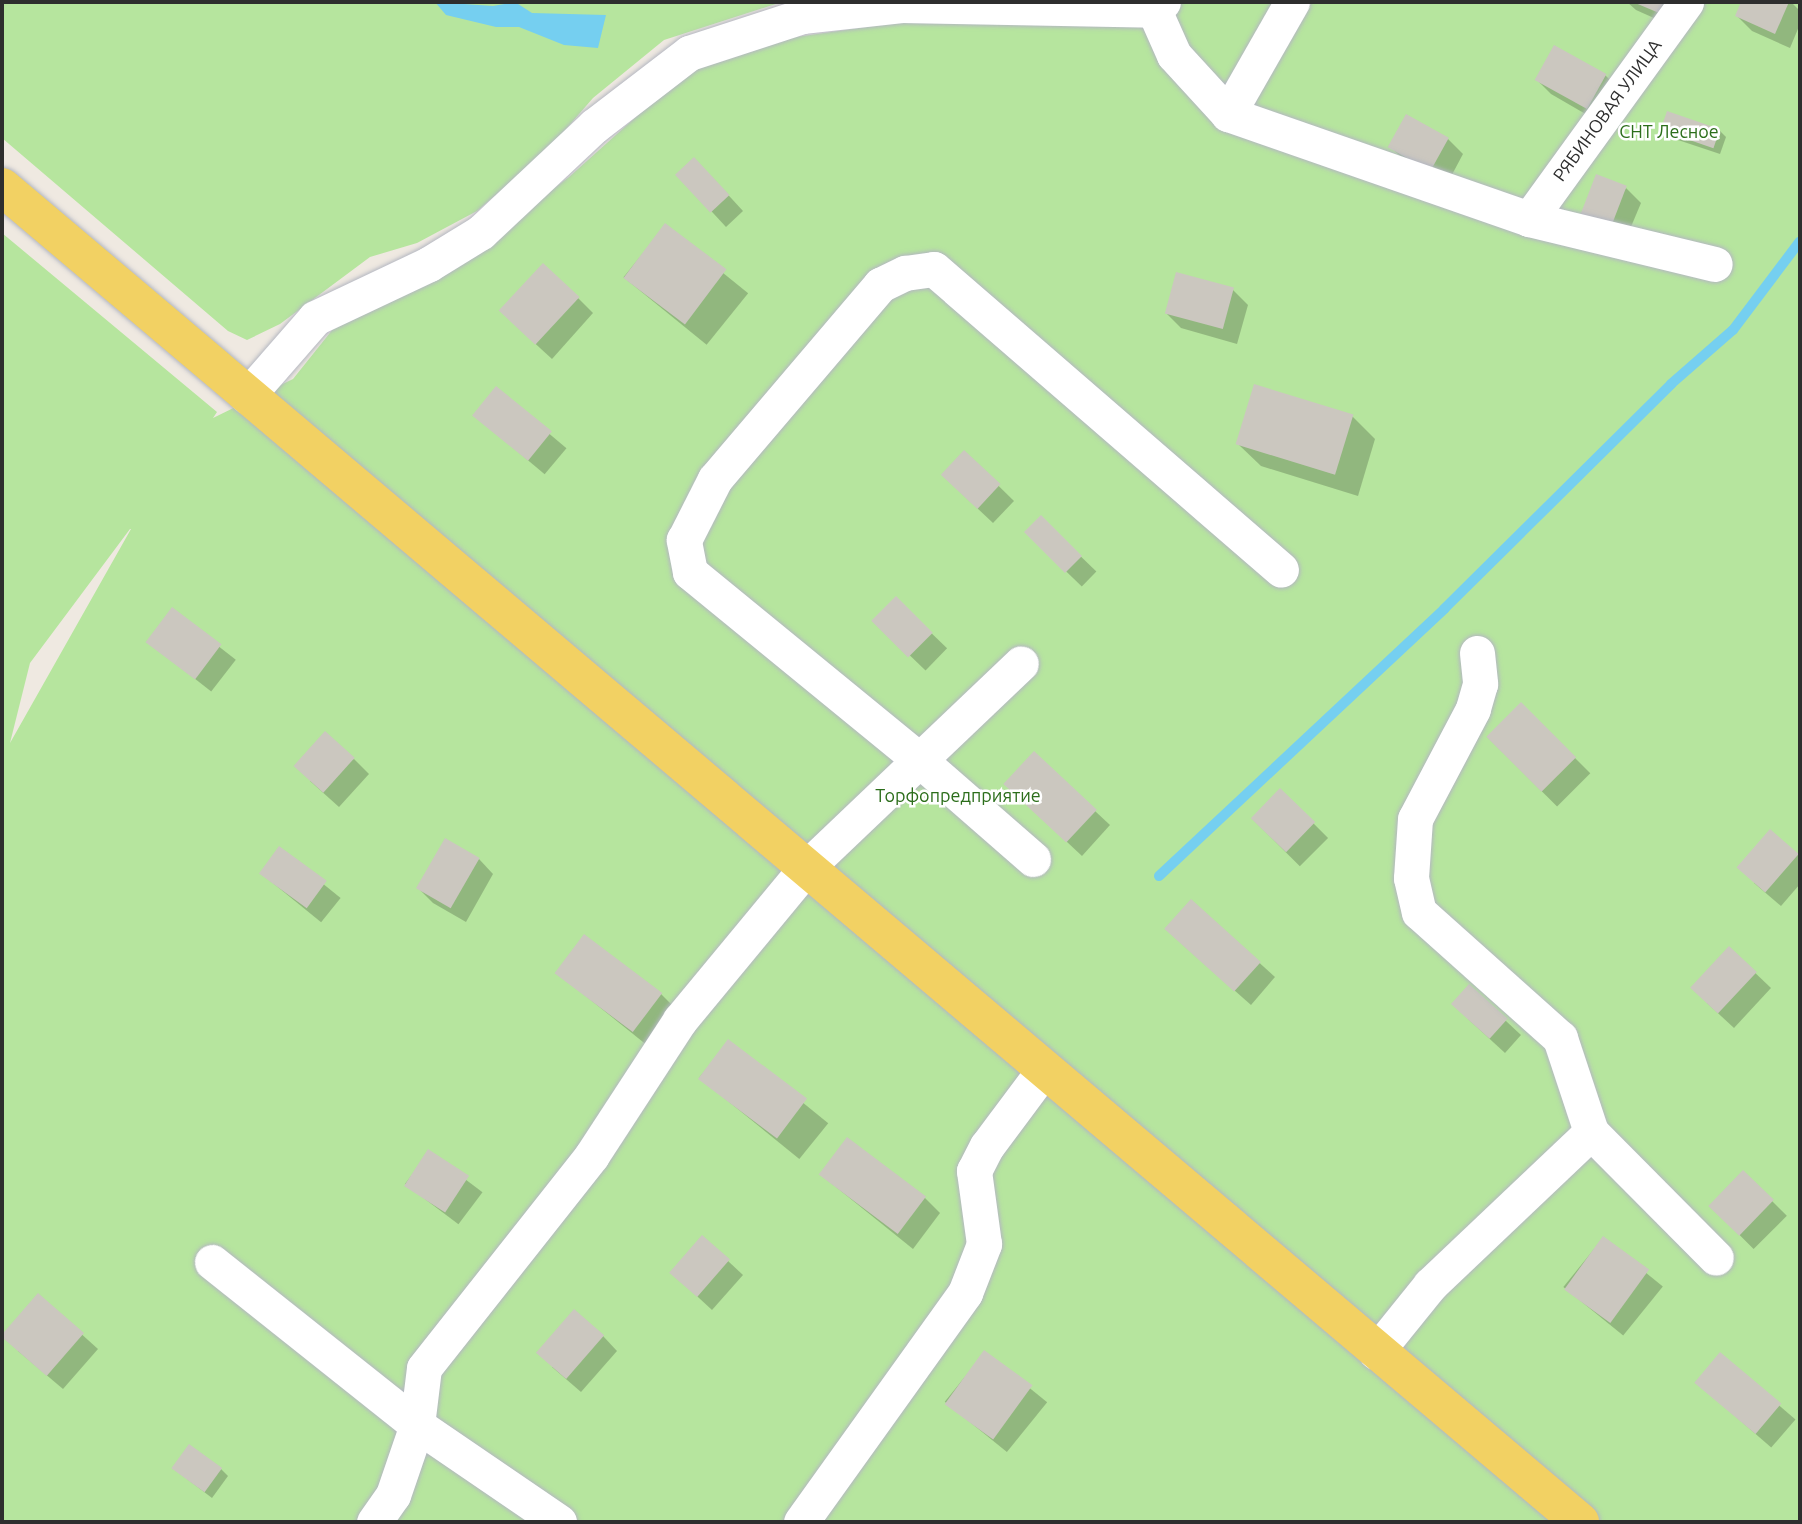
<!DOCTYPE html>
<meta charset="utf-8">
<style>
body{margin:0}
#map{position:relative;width:1802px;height:1524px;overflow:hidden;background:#efe9e1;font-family:Ubuntu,sans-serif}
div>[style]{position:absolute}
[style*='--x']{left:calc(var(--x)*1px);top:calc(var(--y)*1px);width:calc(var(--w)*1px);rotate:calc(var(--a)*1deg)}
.green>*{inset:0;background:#b6e59e}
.water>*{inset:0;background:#75cff0}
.shadow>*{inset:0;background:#0003;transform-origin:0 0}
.stream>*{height:10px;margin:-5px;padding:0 5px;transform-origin:5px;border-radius:5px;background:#75cff0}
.building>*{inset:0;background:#cbc7bf;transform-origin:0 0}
.roads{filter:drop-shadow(0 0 2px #b4b7c1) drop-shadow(0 0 2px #b4b7c1)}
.minor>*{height:35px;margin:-17.5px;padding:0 17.5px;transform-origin:17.5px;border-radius:17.5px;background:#fff}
.major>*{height:38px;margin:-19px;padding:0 19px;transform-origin:19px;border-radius:19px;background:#f2d163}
span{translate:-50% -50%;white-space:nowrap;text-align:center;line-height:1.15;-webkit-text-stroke:5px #fff;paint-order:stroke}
.street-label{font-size:18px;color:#2e2e2e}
.park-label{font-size:18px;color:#2c6e1b}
.frame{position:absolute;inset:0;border:4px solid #2e2e2e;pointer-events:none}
</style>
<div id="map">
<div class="green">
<div style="clip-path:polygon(2px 2px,782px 2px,664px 40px,593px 98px,547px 151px,477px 211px,417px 243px,370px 257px,280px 324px,247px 340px,228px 331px,2px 138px)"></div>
<div style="clip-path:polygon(evenodd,1139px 2px,1800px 2px,1800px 1522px,2px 1522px,2px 233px,217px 412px,213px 418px,293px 379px,337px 324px,441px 273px,569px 177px,686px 72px,760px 42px,930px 18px,1139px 2px,130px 529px,131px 529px,10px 743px,30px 663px,130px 529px)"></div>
</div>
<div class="water">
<div style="clip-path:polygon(435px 2px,493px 6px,515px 2px,532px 13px,606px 15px,598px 48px,564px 45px,519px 27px,496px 27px,446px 15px)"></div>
</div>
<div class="shadow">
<div style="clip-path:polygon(1627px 2px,1685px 2px,1674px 27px,1636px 10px)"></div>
<div style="clip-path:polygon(1743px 2px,1791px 2px,1800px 11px,1800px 24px,1790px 48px,1752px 31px,1737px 16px)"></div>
<div style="clip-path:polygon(1605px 75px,1620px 90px,1601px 123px,1551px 94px,1536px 79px)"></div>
<div style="clip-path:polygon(1407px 117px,1448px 139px,1463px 154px,1447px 184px,1405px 161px,1390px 146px)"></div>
<div style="clip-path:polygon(1662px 130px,1719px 130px,1726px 137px,1720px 154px,1669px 137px)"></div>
<div style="clip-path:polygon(677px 174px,709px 174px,743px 211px,726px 227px)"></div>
<div style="clip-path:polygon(1626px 188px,1641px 203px,1625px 241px,1597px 230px)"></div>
<div style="left:665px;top:226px;width:107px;height:66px;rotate:39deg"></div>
<div style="clip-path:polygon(1233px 290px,1248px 305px,1237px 344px,1181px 328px,1166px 313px)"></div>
<div style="clip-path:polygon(578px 298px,593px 313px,552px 359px,516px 326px)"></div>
<div style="left:496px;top:389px;width:92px;height:34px;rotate:40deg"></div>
<div style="clip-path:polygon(1352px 416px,1375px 439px,1358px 496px,1261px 466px,1238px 444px)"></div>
<div style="clip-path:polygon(964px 452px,1014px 501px,993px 523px,958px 490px)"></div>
<div style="left:1041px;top:518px;width:77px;height:21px;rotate:44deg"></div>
<div style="left:896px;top:599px;width:71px;height:31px;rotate:44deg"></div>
<div style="left:172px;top:610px;width:81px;height:40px;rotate:38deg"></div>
<div style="left:1521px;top:704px;width:98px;height:47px;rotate:45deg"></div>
<div style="clip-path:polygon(354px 759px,369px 774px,339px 807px,310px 781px)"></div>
<div style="left:1280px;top:790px;width:68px;height:40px;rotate:45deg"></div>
<div style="clip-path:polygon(1020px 798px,1095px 811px,1110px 825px,1082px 856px)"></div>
<div style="clip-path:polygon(1770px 831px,1800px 857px,1800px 884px,1781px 906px,1754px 883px)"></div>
<div style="left:280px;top:849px;width:78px;height:31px;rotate:39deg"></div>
<div style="clip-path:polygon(479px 859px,493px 874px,466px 922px,433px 903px,418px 888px)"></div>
<div style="clip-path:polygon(1191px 901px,1275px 977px,1251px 1005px,1182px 944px)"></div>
<div style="clip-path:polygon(1729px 948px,1771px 988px,1734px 1028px,1707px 1003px)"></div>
<div style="clip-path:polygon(557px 973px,661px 994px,676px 1009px,648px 1046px)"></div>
<div style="clip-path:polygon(1468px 1019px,1506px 1021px,1521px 1035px,1505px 1053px)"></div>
<div style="left:728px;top:1042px;width:129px;height:46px;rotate:39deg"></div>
<div style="left:429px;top:1152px;width:67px;height:40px;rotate:37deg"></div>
<div style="left:1743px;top:1172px;width:62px;height:47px;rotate:45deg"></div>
<div style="clip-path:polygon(821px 1175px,925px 1198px,940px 1213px,913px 1249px)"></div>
<div style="left:1603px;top:1238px;width:77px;height:63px;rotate:39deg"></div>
<div style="clip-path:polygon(728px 1261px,743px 1275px,712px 1310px,686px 1286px)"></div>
<div style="clip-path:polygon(38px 1295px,98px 1349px,63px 1389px,18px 1351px)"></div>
<div style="clip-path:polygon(603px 1336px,617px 1351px,581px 1392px,552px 1367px)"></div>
<div style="left:985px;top:1352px;width:80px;height:64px;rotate:39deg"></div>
<div style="left:1720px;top:1354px;width:100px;height:37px;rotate:41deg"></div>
<div style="clip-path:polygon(174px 1469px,221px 1469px,228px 1476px,212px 1498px)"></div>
</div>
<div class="stream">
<div style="--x:1159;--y:876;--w:391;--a:-43.1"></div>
<div style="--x:1444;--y:609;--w:320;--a:-44.7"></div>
<div style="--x:1671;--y:384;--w:82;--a:-41.1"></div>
<div style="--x:1733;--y:330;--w:111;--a:-53"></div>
</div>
<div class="building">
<div style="clip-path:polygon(1633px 2px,1664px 2px,1659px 13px)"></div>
<div style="clip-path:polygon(1741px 2px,1789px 2px,1775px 34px,1735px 16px)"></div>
<div style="left:1554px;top:45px;width:60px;height:40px;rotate:29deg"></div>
<div style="left:1667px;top:111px;width:56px;height:20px;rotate:19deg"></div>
<div style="left:1406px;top:114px;width:49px;height:38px;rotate:29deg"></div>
<div style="left:694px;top:157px;width:52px;height:26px;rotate:47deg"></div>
<div style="left:1596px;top:174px;width:33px;height:45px;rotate:21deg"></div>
<div style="left:665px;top:223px;width:77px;height:69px;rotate:37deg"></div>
<div style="left:543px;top:263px;width:50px;height:65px;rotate:43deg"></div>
<div style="left:1176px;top:272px;width:60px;height:43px;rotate:15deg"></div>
<div style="left:1254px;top:384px;width:104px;height:63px;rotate:17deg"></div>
<div style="left:496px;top:386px;width:72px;height:38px;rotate:39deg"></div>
<div style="left:964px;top:450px;width:50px;height:34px;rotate:43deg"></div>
<div style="left:1041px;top:515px;width:58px;height:24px;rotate:45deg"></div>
<div style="left:896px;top:596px;width:52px;height:35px;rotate:45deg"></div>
<div style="left:172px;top:607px;width:62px;height:44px;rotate:37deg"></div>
<div style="left:1521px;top:702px;width:78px;height:49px;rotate:45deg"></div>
<div style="left:325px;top:731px;width:40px;height:47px;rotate:42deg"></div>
<div style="left:1034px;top:751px;width:86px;height:45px;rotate:43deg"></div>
<div style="left:1280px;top:788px;width:49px;height:42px;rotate:44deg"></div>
<div style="left:1770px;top:829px;width:38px;height:51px;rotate:41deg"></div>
<div style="left:445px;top:838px;width:40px;height:58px;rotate:30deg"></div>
<div style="left:279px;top:846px;width:59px;height:34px;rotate:36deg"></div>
<div style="left:1191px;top:899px;width:94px;height:40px;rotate:42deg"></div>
<div style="left:584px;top:934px;width:98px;height:49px;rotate:37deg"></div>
<div style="left:1729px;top:946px;width:38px;height:57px;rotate:43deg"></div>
<div style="left:1469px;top:984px;width:52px;height:27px;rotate:42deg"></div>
<div style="left:728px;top:1039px;width:99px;height:50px;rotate:37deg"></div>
<div style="left:847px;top:1137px;width:99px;height:47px;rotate:37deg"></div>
<div style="left:428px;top:1149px;width:49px;height:44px;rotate:33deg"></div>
<div style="left:1743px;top:1170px;width:43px;height:50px;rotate:44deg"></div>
<div style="left:702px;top:1235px;width:37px;height:50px;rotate:41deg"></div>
<div style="left:1603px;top:1236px;width:57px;height:66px;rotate:36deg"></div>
<div style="left:38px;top:1293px;width:61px;height:57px;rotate:41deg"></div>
<div style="left:574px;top:1309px;width:40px;height:58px;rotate:41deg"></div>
<div style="left:984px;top:1350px;width:60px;height:67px;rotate:36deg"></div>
<div style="left:1720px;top:1352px;width:80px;height:40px;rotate:40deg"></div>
<div style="left:189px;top:1444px;width:41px;height:30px;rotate:36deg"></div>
</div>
<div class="roads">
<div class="minor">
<div style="--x:1154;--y:10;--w:49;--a:66"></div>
<div style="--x:1174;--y:55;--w:80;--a:47.5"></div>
<div style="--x:1228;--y:114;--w:319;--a:19.2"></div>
<div style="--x:1529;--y:219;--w:191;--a:13.6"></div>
<div style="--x:1228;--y:114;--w:129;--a:-60.3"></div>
<div style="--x:1529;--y:219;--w:268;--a:-54.1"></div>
<div style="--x:247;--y:396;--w:103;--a:-48.9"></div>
<div style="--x:315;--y:318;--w:126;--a:-25.3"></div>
<div style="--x:429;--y:264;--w:61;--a:-31.6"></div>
<div style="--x:481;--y:232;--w:155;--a:-43.2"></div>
<div style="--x:594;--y:126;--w:120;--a:-37.5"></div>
<div style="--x:689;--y:53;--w:119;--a:-18.1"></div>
<div style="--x:802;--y:16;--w:100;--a:-6.3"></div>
<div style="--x:901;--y:5;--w:253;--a:1.1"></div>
<div style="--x:1154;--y:10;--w:12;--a:-42"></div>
<div style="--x:1477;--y:653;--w:31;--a:84"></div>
<div style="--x:1480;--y:684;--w:26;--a:106"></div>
<div style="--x:1473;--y:709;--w:124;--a:117.8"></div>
<div style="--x:1415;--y:819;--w:59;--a:93.9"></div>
<div style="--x:1411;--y:878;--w:35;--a:77"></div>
<div style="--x:1419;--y:912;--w:189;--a:41.8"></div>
<div style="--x:1560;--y:1038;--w:99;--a:71.7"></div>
<div style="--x:1591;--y:1132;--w:177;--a:45.2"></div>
<div style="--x:1033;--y:859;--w:147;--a:-138.9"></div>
<div style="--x:922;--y:762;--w:300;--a:-140.7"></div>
<div style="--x:690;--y:572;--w:33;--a:-101"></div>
<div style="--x:684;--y:540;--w:68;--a:-63.1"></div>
<div style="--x:715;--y:479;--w:255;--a:-49.6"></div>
<div style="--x:880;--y:285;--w:28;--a:-26"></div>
<div style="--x:905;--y:273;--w:29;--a:-8"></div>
<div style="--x:934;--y:269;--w:459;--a:40.9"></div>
<div style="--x:212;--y:1262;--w:262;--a:38.5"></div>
<div style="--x:417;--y:1425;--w:172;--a:34.3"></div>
<div style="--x:1376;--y:1352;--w:86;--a:-51.1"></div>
<div style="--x:1430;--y:1285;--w:222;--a:-43.5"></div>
<div style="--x:374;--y:1522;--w:33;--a:-55"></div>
<div style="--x:393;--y:1495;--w:74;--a:-71.1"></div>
<div style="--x:417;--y:1425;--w:57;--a:-83"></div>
<div style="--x:424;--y:1368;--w:271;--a:-51.7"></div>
<div style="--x:592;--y:1155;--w:161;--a:-56.9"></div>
<div style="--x:680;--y:1020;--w:196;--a:-50.4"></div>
<div style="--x:805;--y:869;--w:298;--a:-43.6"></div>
<div style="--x:801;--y:1522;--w:282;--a:-54.4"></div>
<div style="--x:965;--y:1293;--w:53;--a:-68.8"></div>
<div style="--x:984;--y:1244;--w:74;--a:-97.8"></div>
<div style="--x:974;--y:1171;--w:28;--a:-63"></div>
<div style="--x:987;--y:1146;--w:94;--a:-53.3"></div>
</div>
<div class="major">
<div style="--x:2;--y:187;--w:2067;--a:40.23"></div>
</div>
</div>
<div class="street-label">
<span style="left:1607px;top:110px;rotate:-54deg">РЯБИНОВАЯ УЛИЦА</span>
</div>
<div class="park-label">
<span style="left:1669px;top:131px">СНТ Лесное</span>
<span style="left:958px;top:795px">Торфопредприятие</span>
</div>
<div class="frame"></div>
</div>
